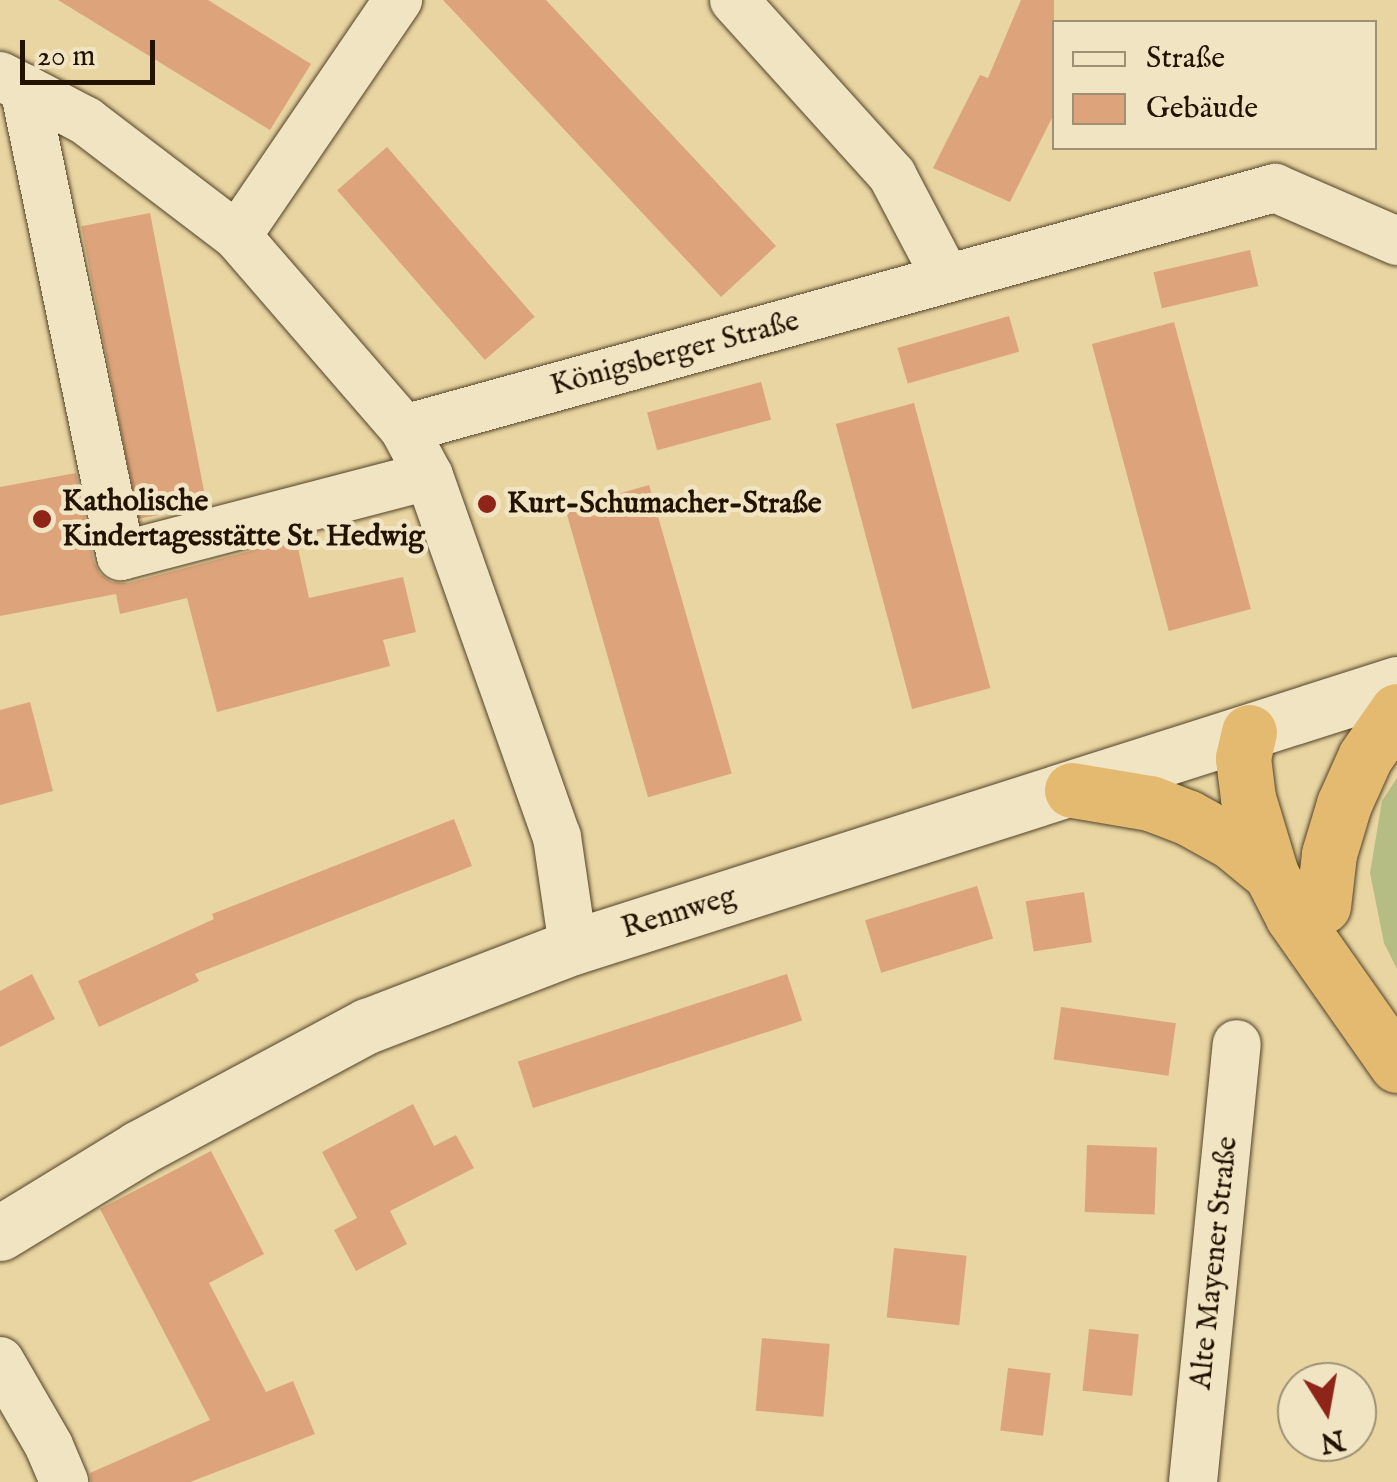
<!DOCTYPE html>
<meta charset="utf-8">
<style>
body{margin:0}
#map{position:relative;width:1397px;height:1482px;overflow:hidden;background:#e8d5a2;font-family:"IM FELL English",serif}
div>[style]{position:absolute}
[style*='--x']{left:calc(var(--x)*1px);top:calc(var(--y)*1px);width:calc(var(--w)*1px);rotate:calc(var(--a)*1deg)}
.green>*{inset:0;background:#b6bd84}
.building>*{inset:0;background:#dda47b;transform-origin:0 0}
.roads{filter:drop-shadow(0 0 2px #544328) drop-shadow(0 0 2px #544328)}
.street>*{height:48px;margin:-24px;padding:0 24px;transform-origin:24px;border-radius:24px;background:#f0e4c3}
.secondary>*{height:55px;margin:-27.5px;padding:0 27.5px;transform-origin:27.5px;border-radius:27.5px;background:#f0e4c3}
.highway>*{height:55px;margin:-27.5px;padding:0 27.5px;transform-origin:27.5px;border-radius:27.5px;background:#e4ba71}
.dots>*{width:28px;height:28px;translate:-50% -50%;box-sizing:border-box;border:5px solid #f0e4c3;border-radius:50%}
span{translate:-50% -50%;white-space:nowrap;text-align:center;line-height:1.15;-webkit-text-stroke:9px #f0e4c3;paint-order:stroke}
.street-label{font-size:30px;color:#221200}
.poi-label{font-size:30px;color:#221200;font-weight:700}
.left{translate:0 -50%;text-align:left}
.legend{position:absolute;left:1052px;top:20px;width:325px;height:130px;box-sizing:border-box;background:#f0e4c3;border:2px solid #9e9075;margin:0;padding:12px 18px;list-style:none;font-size:30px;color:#221200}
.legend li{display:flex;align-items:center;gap:20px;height:50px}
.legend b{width:50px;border:2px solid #9e9075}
.north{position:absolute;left:1277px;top:1362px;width:100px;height:100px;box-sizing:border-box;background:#f0e4c3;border:2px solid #9e9075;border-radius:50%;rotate:169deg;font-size:28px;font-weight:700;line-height:40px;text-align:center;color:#221200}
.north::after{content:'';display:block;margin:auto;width:35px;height:45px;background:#8f2418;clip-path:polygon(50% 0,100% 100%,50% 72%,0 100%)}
.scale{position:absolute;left:20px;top:40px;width:135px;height:45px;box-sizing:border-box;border:5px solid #221200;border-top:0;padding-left:12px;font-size:30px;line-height:35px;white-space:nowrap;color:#221200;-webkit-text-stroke:8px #f0e4c3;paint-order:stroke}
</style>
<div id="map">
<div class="green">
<div style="clip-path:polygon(1397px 778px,1397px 969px,1384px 943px,1370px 873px,1382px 801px)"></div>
</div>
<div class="building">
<div style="clip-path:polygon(58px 0,208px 0,311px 64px,270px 130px)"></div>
<div style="clip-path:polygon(443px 0,546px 0,776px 246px,721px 297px)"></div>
<div style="clip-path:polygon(1021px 0,1054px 0,1054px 114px,1010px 202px,933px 168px,980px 75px,988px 78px)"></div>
<div style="left:387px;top:147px;width:225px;height:66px;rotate:49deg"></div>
<div style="left:150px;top:213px;width:298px;height:70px;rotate:79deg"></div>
<div style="left:1250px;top:250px;width:37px;height:99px;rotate:77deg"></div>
<div style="left:1009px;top:316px;width:37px;height:116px;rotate:74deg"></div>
<div style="left:1174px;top:322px;width:297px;height:85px;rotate:75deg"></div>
<div style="left:761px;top:382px;width:39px;height:118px;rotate:75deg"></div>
<div style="left:914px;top:403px;width:295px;height:81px;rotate:75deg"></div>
<div style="clip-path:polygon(76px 473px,94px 562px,100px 574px,112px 582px,128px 583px,296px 539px,309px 598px,403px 577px,416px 632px,383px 640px,390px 666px,217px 712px,187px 598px,120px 614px,116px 594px,0 616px,0 487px)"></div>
<div style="left:649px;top:485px;width:300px;height:87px;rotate:74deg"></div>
<div style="clip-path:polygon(30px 702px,53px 791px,0 805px,0 710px)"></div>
<div style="clip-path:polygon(454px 819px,472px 866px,195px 974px,199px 981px,99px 1027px,78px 981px,214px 919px,212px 914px)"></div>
<div style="left:977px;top:886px;width:55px;height:117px;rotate:73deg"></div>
<div style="left:1084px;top:892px;width:51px;height:59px;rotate:81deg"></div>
<div style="clip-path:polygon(32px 974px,55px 1019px,0 1047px,0 991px)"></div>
<div style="left:787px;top:974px;width:49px;height:283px;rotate:72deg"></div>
<div style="left:1061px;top:1007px;width:116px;height:53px;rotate:8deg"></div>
<div style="clip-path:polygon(413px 1104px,434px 1146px,456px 1135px,474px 1168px,390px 1211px,407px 1244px,356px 1271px,334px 1230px,357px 1218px,322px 1152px)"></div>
<div style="left:1087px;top:1145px;width:70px;height:67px;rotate:2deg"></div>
<div style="clip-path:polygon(211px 1151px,264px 1254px,209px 1283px,266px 1392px,293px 1381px,315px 1434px,190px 1482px,91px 1482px,90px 1473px,210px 1420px,100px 1209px)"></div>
<div style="left:894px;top:1248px;width:73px;height:70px;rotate:6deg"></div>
<div style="left:1089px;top:1329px;width:50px;height:62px;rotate:6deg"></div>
<div style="left:762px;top:1338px;width:68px;height:73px;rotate:5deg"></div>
<div style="left:1008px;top:1368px;width:43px;height:63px;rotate:7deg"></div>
</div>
<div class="roads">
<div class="street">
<div style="--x:734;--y:0;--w:236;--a:47.9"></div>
<div style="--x:892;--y:175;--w:116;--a:62.3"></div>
<div style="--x:0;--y:76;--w:97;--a:27.6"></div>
<div style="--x:86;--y:121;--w:190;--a:37.3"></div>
<div style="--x:237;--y:236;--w:255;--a:49.1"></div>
<div style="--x:404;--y:429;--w:53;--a:62"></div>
<div style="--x:429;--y:476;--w:383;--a:70.5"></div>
<div style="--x:557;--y:837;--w:111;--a:81.7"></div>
<div style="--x:24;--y:88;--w:478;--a:78.3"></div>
<div style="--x:121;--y:556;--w:318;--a:-14.6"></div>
<div style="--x:237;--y:236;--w:286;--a:-55.7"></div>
<div style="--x:404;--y:429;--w:904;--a:-15.47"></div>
<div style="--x:1275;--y:188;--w:133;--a:23.5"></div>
<div style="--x:0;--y:1361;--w:98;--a:60"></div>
<div style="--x:49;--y:1446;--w:39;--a:67"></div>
<div style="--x:1193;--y:1482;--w:440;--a:-84.3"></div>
</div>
<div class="secondary">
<div style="--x:0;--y:1233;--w:163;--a:-31.4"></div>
<div style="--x:139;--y:1148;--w:259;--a:-28.2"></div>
<div style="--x:367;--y:1026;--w:221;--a:-21"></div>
<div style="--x:573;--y:947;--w:865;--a:-17.7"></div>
</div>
<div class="highway">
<div style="--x:1249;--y:732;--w:27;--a:103"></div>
<div style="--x:1243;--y:758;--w:40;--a:82.9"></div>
<div style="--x:1248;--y:798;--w:79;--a:73.2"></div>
<div style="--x:1271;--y:874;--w:48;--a:62.9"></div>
<div style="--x:1293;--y:917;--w:181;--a:54.9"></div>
<div style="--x:1072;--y:790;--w:79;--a:9.5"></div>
<div style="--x:1150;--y:803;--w:40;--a:21"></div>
<div style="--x:1187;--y:817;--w:51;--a:29.1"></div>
<div style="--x:1232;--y:842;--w:50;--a:39.4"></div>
<div style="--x:1323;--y:906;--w:52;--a:-83.4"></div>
<div style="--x:1329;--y:854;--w:52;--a:-73.3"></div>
<div style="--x:1344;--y:804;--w:51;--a:-65.9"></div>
<div style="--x:1365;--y:757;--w:56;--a:-55.2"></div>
</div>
</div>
<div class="dots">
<div style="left:487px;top:504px;background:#8f2418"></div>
<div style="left:42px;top:519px;background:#8f2418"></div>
</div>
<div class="street-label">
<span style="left:675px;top:354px;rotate:-15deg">Königsberger Straße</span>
<span style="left:679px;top:913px;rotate:-17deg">Rennweg</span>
<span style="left:1215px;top:1263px;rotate:-84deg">Alte Mayener Straße</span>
</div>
<div class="poi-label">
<span class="left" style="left:62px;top:519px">Katholische<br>Kindertagesstätte St. Hedwig</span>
<span class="left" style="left:507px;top:504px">Kurt-Schumacher-Straße</span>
</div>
<ul class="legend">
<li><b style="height:12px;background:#f0e4c3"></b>Straße</li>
<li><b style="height:28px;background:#dda47b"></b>Gebäude</li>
</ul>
<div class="north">N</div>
<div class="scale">20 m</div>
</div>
